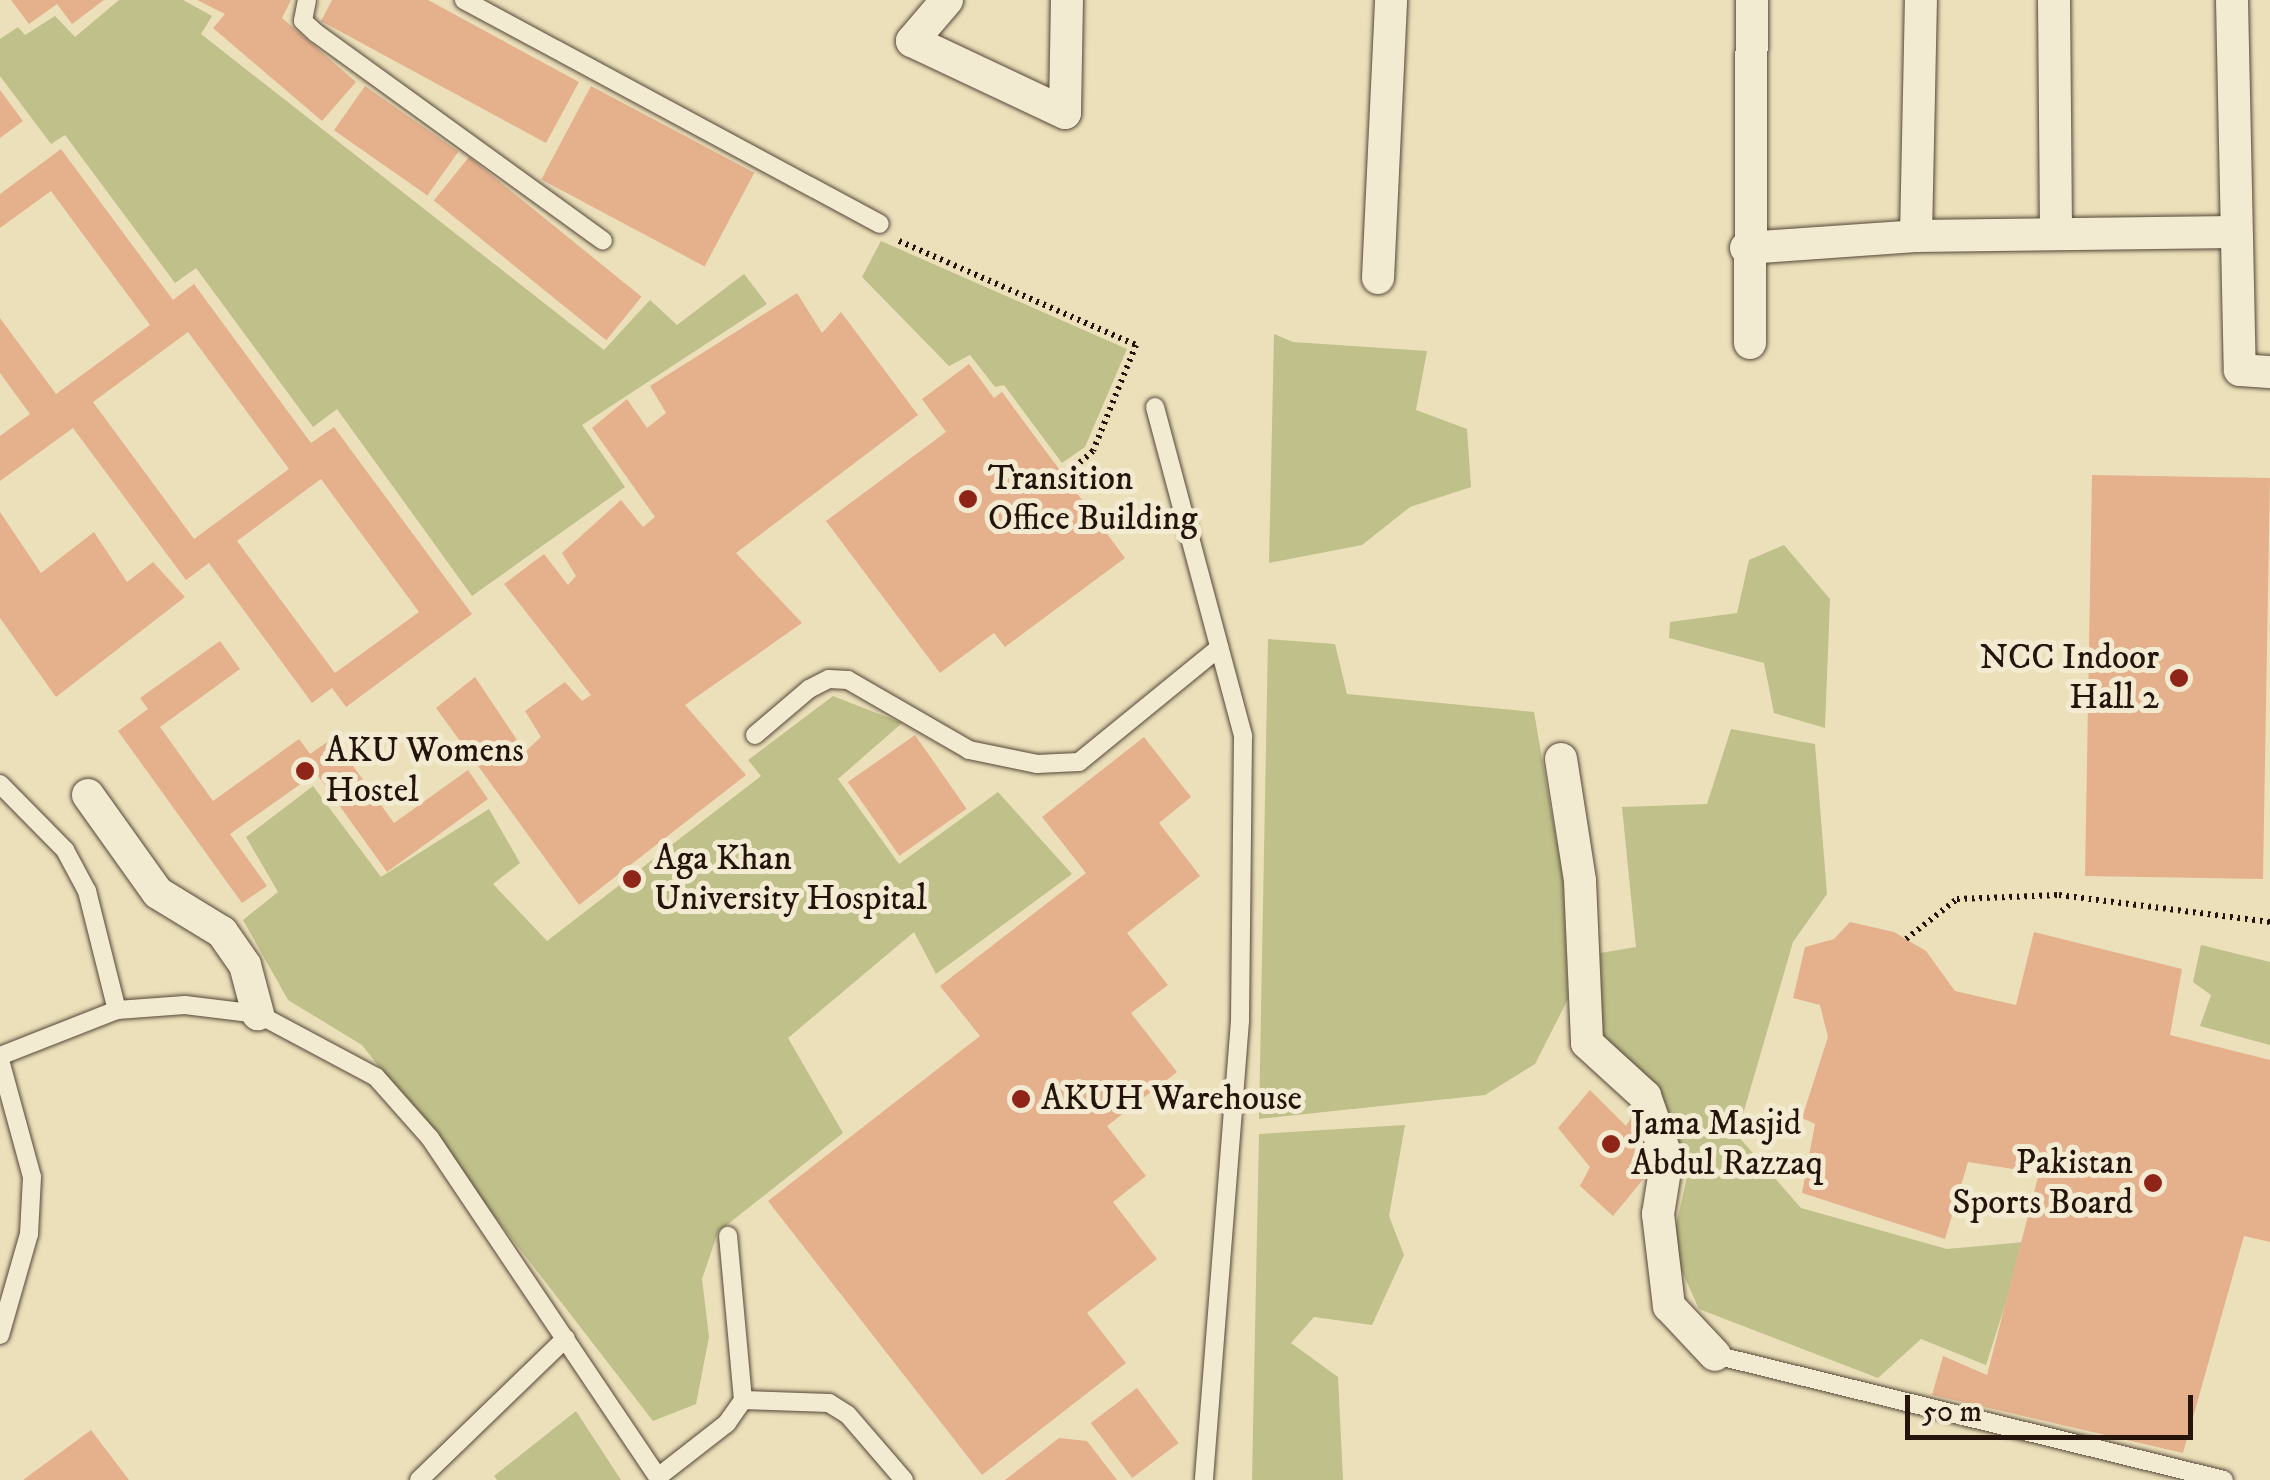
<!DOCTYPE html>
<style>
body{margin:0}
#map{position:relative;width:2270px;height:1480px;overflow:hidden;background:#ebe0ba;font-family:"IM FELL DW Pica",serif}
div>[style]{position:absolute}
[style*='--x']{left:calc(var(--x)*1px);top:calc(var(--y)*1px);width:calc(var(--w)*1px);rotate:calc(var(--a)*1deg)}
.green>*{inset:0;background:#bfc08a}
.building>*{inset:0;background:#e5b18d;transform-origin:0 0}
.path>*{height:6px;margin-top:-3px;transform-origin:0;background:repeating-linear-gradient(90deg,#24140c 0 2.5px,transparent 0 7.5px)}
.roads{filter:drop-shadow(0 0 2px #564738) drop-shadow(0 0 2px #564738)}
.lane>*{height:18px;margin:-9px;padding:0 9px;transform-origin:9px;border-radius:9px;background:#f2ebd2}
.street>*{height:32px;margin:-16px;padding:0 16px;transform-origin:16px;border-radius:16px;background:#f2ebd2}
.dots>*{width:28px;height:28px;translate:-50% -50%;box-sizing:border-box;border:5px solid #f2ebd2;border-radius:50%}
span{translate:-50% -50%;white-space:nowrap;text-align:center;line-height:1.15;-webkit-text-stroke:10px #f2ebd2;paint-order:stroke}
.poi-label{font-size:35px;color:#24140c}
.left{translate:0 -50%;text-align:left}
.right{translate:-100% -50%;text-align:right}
.scale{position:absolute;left:1905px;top:1395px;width:288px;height:45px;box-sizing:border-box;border:5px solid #24140c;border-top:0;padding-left:12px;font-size:30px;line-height:35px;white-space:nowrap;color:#24140c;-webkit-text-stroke:8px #f2ebd2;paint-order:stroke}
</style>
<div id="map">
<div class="green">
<div style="clip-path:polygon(119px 0,183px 0,212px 16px,201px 34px,604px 350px,650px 300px,677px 325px,744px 274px,767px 304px,582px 425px,625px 487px,472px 596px,337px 409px,313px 427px,196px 268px,175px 283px,65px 135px,51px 144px,0 76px,0 39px,18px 27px,25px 35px,55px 16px,75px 37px)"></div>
<div style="clip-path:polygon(881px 241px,1127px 349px,1085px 447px,1062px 463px,1004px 385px,995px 387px,970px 355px,949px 366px,862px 277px)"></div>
<div style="clip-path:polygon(1274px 334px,1293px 342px,1427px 351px,1416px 410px,1467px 429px,1471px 487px,1410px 507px,1362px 545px,1269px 563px)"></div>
<div style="clip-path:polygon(1784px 545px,1830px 599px,1825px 728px,1774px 713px,1764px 663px,1669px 638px,1670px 622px,1737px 613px,1749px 560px)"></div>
<div style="clip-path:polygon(1268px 639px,1335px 644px,1347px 694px,1534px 712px,1563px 879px,1568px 999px,1535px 1064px,1485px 1095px,1259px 1119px)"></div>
<div style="clip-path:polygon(833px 696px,902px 723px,838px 779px,899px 864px,998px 792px,1072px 874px,936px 974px,914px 932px,788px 1038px,843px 1133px,718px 1232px,702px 1279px,709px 1337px,696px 1404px,653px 1421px,362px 1045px,288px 1000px,243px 920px,278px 892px,246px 837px,313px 786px,381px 877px,489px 809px,520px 863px,493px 884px,547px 941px,761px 776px,748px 760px)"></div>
<div style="clip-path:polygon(1731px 729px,1815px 744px,1827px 894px,1793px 942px,1737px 1135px,1801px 1208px,1947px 1249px,2025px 1242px,1986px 1365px,1921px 1339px,1878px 1378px,1699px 1309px,1671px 1247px,1687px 1177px,1657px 1089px,1603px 1035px,1600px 953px,1636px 947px,1622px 807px,1707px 804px)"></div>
<div style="clip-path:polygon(2201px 945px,2270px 962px,2270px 1045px,2200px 1026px,2211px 995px,2193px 982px)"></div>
<div style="clip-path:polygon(1405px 1125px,1389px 1216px,1404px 1255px,1372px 1325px,1314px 1317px,1291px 1343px,1338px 1377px,1343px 1480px,1252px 1480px,1259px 1134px)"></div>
<div style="clip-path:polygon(576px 1411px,621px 1480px,497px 1480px,494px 1476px)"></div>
</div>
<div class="building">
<div style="clip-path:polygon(11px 0,104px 0,72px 24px,57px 4px,29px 24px)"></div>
<div style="clip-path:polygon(197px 0,291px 0,282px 18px,356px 82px,322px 121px,213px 28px,225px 14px)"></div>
<div style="clip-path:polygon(332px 0,428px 0,579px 82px,546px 143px,321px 21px)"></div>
<div style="left:365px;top:86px;width:114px;height:54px;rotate:35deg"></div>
<div style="left:591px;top:86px;width:185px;height:106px;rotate:28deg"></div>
<div style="clip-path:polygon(0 90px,23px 121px,0 138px)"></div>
<div style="clip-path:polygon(evenodd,61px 149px,173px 300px,194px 284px,311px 443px,334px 427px,472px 614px,346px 707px,332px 688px,312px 703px,209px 563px,186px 580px,73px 428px,0 481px,0 436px,30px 414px,0 373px,0 318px,56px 394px,150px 325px,51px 191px,0 228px,0 194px,61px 149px,188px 332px,289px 469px,194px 539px,93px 402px,188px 332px,61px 149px,321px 479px,419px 612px,335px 673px,237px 541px,321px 479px)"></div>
<div style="left:469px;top:157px;width:222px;height:56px;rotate:39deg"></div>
<div style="clip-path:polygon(797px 293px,822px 333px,841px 312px,918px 415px,736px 553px,802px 623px,685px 705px,746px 775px,579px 905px,436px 708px,475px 677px,525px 752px,541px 737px,525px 711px,565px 682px,582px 701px,591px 695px,504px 584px,544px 554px,568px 585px,576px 576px,562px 553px,621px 500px,643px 527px,655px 517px,592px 428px,627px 399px,647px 428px,666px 413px,650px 386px)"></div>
<div style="clip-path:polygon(969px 364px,994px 398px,1002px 392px,1125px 558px,1005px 647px,994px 633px,940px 673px,826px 521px,946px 432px,922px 399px)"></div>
<div style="left:2092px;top:475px;width:178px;height:401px;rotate:1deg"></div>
<div style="clip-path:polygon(0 512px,41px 573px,94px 532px,127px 582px,153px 562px,185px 597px,56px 697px,0 618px)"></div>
<div style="clip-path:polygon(220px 641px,240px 669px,160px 727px,213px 801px,299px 739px,310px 754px,333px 738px,394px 823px,468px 770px,488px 799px,387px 872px,316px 773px,230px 834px,267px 886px,242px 903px,118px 731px,148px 709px,140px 698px)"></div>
<div style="left:915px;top:735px;width:90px;height:82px;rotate:55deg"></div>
<div style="clip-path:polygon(1144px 737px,1191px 797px,1159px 823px,1200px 876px,1127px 933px,1168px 985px,1131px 1013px,1177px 1072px,1107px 1126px,1146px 1176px,1113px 1202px,1157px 1259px,1087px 1313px,1126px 1363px,982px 1475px,768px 1201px,980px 1036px,940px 986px,1086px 873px,1042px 817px)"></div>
<div style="clip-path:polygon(1850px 922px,1894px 932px,1926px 951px,1955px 991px,2016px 1005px,2034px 932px,2182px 969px,2170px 1035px,2270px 1060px,2270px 1242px,2244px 1236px,2183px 1453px,1932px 1395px,1943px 1356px,1987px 1375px,2039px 1173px,1968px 1162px,1945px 1239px,1802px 1193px,1815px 1124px,1802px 1118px,1828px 1037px,1820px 1005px,1793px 998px,1805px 947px,1834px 939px)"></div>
<div style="clip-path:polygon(1590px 1090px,1626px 1126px,1635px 1112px,1659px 1160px,1613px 1216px,1580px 1186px,1590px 1167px,1558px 1128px)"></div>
<div style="left:1137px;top:1388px;width:69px;height:58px;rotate:53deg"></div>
<div style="clip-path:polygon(91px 1430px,129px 1480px,23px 1480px)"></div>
<div style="clip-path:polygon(1059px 1438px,1087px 1441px,1117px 1480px,1005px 1480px)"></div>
</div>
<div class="path">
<div style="--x:899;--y:241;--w:259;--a:23.7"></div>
<div style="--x:1136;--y:345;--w:114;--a:112.1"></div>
<div style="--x:1093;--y:451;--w:38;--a:139"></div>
<div style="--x:1906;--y:939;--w:65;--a:-38.1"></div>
<div style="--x:1957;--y:899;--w:102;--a:-2.2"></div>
<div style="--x:2059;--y:895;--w:213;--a:7.3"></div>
</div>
<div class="roads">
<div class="lane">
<div style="--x:307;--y:0;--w:21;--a:101"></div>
<div style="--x:303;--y:21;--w:18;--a:43"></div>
<div style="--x:316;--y:33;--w:354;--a:35.9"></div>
<div style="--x:464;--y:0;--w:472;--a:28.3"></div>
<div style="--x:1155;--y:407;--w:341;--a:75"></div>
<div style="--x:1243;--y:736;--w:285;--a:90.6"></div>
<div style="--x:1240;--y:1021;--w:460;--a:94.5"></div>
<div style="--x:755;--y:735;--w:71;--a:-40.4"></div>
<div style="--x:809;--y:689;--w:22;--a:-27"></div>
<div style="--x:829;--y:679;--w:19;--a:3"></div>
<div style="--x:848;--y:680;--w:140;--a:30"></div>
<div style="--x:969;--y:750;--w:69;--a:11.6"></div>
<div style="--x:1037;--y:764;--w:42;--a:-2.7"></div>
<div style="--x:1079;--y:762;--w:181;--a:-39.2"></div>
<div style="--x:0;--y:784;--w:93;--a:45.4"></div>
<div style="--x:65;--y:850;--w:47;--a:61.8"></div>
<div style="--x:87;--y:891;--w:123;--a:75.9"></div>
<div style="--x:0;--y:1056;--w:126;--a:-21.5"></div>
<div style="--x:117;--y:1010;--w:68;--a:-4.2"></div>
<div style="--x:185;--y:1005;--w:74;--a:7"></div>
<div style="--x:258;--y:1014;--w:134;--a:28.1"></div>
<div style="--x:376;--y:1077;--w:81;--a:48.5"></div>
<div style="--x:430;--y:1138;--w:412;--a:56.1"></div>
<div style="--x:0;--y:1060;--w:121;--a:74.7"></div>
<div style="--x:32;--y:1177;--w:57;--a:93"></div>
<div style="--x:29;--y:1234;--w:105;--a:106"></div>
<div style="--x:1715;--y:1355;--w:524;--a:13.8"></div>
<div style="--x:743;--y:1400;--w:86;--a:2"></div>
<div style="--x:829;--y:1403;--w:22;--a:32"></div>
<div style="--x:848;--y:1415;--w:86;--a:49.3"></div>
<div style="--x:658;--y:1477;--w:88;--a:-38"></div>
<div style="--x:727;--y:1423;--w:28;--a:-55"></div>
<div style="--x:743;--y:1400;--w:165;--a:-95.2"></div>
<div style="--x:419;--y:1480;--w:204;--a:-44"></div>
</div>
<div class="street">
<div style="--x:947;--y:0;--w:54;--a:130.5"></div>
<div style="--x:912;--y:41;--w:169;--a:25.2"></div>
<div style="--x:1065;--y:113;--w:113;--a:-89"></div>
<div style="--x:2054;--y:0;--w:233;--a:89.5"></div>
<div style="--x:2232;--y:0;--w:370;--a:88.8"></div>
<div style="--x:2240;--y:370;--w:30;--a:4"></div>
<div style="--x:1916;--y:236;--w:236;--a:-88.8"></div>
<div style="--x:1746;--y:248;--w:170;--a:-4"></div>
<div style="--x:1916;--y:236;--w:318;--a:-0.7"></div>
<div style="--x:1378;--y:278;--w:278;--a:-87.3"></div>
<div style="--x:1750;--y:343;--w:343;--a:-89.7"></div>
<div style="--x:1561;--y:759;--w:123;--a:81.1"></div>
<div style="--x:1580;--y:881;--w:162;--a:87.5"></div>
<div style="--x:1587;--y:1043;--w:79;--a:42.4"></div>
<div style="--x:1645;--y:1096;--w:66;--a:70.5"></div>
<div style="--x:1667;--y:1158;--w:57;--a:99.1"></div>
<div style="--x:1658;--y:1214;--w:93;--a:83.2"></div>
<div style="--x:1669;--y:1306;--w:67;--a:46.8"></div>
<div style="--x:88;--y:795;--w:120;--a:54.5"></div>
<div style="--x:158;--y:893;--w:75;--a:31.4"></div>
<div style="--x:222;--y:932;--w:40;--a:55.1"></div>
<div style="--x:245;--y:965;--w:51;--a:75.1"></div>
</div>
</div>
<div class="dots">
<div style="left:968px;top:499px;background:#8f2418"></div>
<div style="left:2179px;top:678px;background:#8f2418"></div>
<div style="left:305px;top:771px;background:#8f2418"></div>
<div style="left:632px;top:879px;background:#8f2418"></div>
<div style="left:1021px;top:1099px;background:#8f2418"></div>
<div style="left:1611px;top:1144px;background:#8f2418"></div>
<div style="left:2153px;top:1183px;background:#8f2418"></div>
</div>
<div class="poi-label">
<span class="left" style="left:988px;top:499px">Transition<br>Office Building</span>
<span class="right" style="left:2159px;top:678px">NCC Indoor<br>Hall 2</span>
<span class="left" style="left:325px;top:771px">AKU Womens<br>Hostel</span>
<span class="left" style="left:654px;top:879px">Aga Khan<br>University Hospital</span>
<span class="left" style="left:1041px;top:1099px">AKUH Warehouse</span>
<span class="left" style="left:1631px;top:1144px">Jama Masjid<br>Abdul Razzaq</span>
<span class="right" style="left:2133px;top:1183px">Pakistan<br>Sports Board</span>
</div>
<div class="scale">50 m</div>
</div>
